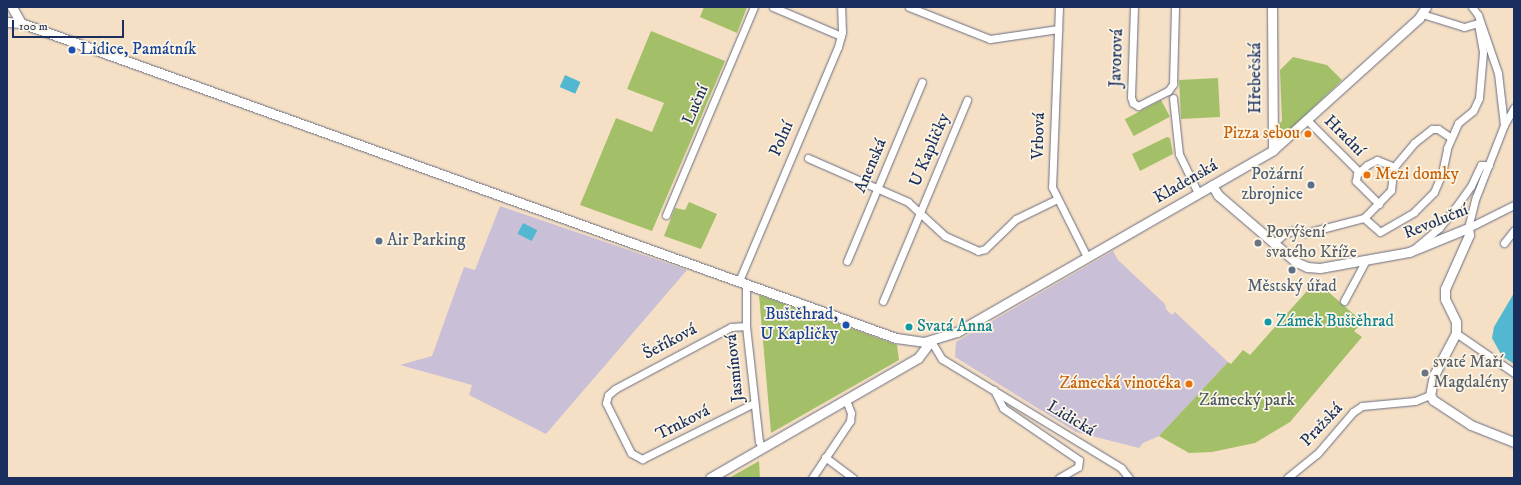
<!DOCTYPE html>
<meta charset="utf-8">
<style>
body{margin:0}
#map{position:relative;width:1521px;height:485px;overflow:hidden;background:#f6e0c5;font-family:"IM FELL DW Pica",serif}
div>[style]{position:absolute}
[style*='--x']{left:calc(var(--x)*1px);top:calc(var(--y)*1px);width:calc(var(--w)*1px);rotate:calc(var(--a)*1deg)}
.industrial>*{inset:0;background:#c9bfd7}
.green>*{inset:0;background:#a3c068;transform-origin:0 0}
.water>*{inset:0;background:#52b7d1;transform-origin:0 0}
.roads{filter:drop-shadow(0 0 1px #686d82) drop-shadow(0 0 1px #686d82)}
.minor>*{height:7px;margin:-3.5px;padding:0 3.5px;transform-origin:3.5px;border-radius:3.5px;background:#fff}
.tertiary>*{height:9px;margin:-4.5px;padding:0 4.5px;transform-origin:4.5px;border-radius:4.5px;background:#fff}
.dots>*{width:11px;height:11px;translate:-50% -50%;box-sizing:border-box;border:2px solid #fcf5e5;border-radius:50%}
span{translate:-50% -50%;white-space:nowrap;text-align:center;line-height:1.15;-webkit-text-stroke:3.5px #fcf5e5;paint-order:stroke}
.transit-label{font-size:17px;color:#164399}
.left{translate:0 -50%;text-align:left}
.right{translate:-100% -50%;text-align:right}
.street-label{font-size:17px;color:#1b2f5e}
.food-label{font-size:17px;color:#c56008}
.service-label{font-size:17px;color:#4e5e75}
.worship-label{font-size:17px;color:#5b616d}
.culture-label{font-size:17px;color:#0d838f}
.park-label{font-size:17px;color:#445a61}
.frame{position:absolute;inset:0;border:8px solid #1b2f5e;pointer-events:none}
.scale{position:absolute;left:12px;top:20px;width:112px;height:18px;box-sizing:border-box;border:2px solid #1b2f5e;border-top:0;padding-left:5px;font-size:12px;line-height:14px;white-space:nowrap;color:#1b2f5e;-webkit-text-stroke:3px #fcf5e5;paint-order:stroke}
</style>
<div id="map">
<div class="industrial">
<div style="clip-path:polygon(500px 206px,687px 270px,546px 434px,469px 395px,472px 385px,400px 365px,432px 356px,464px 267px,475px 270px)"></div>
<div style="clip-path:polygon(1113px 251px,1118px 260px,1165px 304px,1166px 309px,1172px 315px,1175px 312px,1228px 362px,1159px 436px,1143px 443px,1139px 448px,1076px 432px,955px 357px,956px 342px)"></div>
</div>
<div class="green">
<div style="clip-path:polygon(704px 7px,747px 7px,737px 33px,700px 17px)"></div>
<div style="clip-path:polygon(651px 31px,725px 61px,652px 231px,580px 205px,616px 118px,652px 132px,664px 103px,627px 89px)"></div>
<div style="clip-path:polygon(1293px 57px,1327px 65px,1342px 80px,1280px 139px,1277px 126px,1282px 121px,1280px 70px)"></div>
<div style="left:1218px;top:78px;width:39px;height:39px;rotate:87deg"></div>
<div style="left:1161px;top:100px;width:19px;height:41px;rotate:62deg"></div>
<div style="clip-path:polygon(1167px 137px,1170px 138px,1173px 154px,1140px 171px,1132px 154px)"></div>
<div style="clip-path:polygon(689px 202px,717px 214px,701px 249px,664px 236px,675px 208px,685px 210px)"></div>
<div style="clip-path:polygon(1316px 281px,1358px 318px,1357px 320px,1361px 324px,1354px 331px,1362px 337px,1290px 422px,1255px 443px,1212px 452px,1189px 453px,1159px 436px,1228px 362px,1231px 364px,1243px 350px,1250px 355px)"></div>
<div style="clip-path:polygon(759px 295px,897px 345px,899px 360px,771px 433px)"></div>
<div style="clip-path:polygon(759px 461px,760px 478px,729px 478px)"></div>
</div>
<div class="water">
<div style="left:565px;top:75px;width:17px;height:13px;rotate:24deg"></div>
<div style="left:523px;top:223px;width:16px;height:12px;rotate:27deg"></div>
<div style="clip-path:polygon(1514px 293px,1514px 364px,1502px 356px,1492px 338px,1494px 327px)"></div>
</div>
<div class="roads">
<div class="minor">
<div style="--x:773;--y:7;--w:74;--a:23.1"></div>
<div style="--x:909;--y:7;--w:87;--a:21.6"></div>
<div style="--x:990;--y:39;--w:69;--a:-8.4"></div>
<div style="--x:1059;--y:7;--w:180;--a:92.2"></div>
<div style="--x:1052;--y:187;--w:78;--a:63.4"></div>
<div style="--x:1134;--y:7;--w:90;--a:91.9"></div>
<div style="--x:1131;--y:97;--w:6;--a:72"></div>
<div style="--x:1133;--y:103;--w:6;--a:31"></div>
<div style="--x:1138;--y:106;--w:34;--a:-27"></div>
<div style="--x:1168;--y:91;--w:9;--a:-54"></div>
<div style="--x:1173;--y:84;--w:77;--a:-88.5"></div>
<div style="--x:1422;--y:14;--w:44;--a:17.2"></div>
<div style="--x:1464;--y:27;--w:15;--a:-16"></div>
<div style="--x:1173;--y:98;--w:56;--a:83.9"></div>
<div style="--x:1179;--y:154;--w:43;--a:64"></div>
<div style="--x:1307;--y:120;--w:74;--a:45"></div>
<div style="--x:1504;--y:125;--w:20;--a:-60"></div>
<div style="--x:1447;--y:148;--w:27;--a:-66"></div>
<div style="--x:1458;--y:123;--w:19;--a:-39"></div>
<div style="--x:1473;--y:111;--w:14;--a:-65"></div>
<div style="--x:1479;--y:98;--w:46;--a:-85"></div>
<div style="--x:1483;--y:52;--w:27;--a:-100"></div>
<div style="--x:808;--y:158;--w:109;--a:23.7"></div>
<div style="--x:908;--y:202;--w:50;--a:42.6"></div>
<div style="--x:945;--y:236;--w:36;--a:24"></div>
<div style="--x:978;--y:251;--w:7;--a:-16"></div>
<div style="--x:985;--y:249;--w:43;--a:-44.1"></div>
<div style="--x:1016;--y:219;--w:46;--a:-26"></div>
<div style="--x:1379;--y:204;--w:33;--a:-135"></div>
<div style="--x:1356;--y:181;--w:7;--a:-82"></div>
<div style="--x:1357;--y:174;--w:13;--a:-42"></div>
<div style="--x:1367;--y:165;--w:11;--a:-27"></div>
<div style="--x:1377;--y:160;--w:18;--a:22"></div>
<div style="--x:1394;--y:167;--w:31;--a:-50"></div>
<div style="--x:1414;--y:143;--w:23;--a:-38"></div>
<div style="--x:1432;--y:129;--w:6;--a:0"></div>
<div style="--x:1438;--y:129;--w:14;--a:34"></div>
<div style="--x:666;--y:215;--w:226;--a:-67.1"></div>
<div style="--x:1364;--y:218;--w:21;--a:41"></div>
<div style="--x:1380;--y:232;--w:39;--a:-30"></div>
<div style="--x:1414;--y:212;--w:28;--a:-45"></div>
<div style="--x:1434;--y:192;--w:21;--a:-67"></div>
<div style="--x:1442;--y:173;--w:25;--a:-78"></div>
<div style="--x:1468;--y:228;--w:32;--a:-76"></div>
<div style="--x:1476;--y:197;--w:77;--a:-68.7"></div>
<div style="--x:1504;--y:125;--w:52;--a:-96.6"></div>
<div style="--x:1498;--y:73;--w:61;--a:-109"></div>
<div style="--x:1478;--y:15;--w:10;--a:-127"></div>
<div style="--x:1468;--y:228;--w:51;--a:-26.6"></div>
<div style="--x:1274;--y:243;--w:15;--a:-42"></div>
<div style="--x:1285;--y:233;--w:11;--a:-15"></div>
<div style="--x:1296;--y:230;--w:10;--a:17"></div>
<div style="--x:1306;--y:233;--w:60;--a:-14.5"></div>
<div style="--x:1364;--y:218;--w:39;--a:-46"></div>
<div style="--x:1391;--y:190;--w:23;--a:-83"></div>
<div style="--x:1504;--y:243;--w:16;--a:-52"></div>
<div style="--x:1414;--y:249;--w:33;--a:-40"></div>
<div style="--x:1439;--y:228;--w:26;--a:-51"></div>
<div style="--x:1455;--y:208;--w:27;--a:-54"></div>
<div style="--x:1471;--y:186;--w:23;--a:-65"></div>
<div style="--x:1481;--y:165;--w:8;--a:0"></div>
<div style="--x:847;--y:261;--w:194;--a:-67.3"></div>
<div style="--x:739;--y:281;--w:254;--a:-67.1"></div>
<div style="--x:838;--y:47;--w:16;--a:-75"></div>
<div style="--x:842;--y:32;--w:25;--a:-92"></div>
<div style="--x:746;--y:284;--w:42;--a:90"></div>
<div style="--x:746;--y:326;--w:116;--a:83.6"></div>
<div style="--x:759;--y:441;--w:8;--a:67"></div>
<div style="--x:883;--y:301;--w:218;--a:-67.3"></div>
<div style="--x:1344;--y:301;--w:47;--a:-61.8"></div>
<div style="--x:746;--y:326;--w:15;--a:176"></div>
<div style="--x:731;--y:327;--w:132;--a:151.9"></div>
<div style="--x:615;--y:389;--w:9;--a:139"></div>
<div style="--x:608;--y:395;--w:8;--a:104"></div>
<div style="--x:606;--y:403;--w:56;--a:63.4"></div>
<div style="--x:631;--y:453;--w:13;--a:29"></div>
<div style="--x:642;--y:459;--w:125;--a:-26.6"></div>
<div style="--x:1456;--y:333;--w:70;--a:34.6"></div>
<div style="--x:931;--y:341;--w:21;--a:59"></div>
<div style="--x:942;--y:359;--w:210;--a:31.3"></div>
<div style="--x:1121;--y:468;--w:13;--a:51"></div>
<div style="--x:994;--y:390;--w:20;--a:63"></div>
<div style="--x:1003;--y:408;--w:92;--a:34.4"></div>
<div style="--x:1079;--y:460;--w:7;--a:98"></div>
<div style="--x:1078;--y:467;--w:22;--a:150"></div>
<div style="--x:825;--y:457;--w:35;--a:37"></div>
<div style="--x:812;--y:478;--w:69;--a:-56.3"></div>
<div style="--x:850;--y:421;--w:8;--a:-83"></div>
<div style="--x:851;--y:413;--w:14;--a:-111"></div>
<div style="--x:1287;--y:478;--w:38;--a:-39"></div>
<div style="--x:1317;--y:454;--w:55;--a:-49.4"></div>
<div style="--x:1353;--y:412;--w:11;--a:-34"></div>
<div style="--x:1362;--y:406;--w:53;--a:-5.4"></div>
<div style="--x:1415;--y:401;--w:16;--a:-22"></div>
</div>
<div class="tertiary">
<div style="--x:12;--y:7;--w:18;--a:61"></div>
<div style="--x:1272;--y:7;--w:143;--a:89.6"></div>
<div style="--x:7;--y:22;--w:14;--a:4"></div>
<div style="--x:21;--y:23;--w:930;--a:19.8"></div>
<div style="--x:896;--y:338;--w:28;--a:8"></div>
<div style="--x:924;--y:342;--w:34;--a:-17"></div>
<div style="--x:957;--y:332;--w:365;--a:-29.9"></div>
<div style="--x:1273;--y:150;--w:197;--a:-42.1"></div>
<div style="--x:1419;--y:18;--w:13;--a:-58"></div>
<div style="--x:1212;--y:185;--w:12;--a:59"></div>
<div style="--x:1218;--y:195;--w:103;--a:40.7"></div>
<div style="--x:1296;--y:262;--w:12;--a:24"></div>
<div style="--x:1307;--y:267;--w:13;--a:4"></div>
<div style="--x:1320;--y:268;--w:90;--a:-10.2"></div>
<div style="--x:1409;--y:252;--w:64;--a:-22.1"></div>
<div style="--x:1468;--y:228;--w:7;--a:82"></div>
<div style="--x:1469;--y:235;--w:59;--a:114"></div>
<div style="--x:1445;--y:289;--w:10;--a:90"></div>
<div style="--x:1445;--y:299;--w:25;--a:64"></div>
<div style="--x:1456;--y:322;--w:11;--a:90"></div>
<div style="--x:1456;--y:333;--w:47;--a:117.6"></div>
<div style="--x:1434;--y:375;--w:20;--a:101"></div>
<div style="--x:1430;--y:395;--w:6;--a:59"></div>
<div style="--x:1433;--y:400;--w:45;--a:33.3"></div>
<div style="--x:1471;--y:425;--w:46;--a:21.6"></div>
<div style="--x:710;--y:478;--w:240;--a:-30"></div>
<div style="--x:918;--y:358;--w:21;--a:-53"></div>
</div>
</div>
<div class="dots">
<div style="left:72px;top:50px;background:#1a4fb4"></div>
<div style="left:1308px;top:134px;background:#e8710a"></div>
<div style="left:1367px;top:175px;background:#e8710a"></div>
<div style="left:1311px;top:185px;background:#5c6f8a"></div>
<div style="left:379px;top:241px;background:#5c6f8a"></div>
<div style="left:1258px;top:243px;background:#6b7280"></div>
<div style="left:1292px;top:270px;background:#5c6f8a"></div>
<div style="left:1268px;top:322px;background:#0f9aa8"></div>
<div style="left:846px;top:325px;background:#1a4fb4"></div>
<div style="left:909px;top:327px;background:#0f9aa8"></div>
<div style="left:1425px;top:373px;background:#6b7280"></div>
<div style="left:1189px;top:384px;background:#e8710a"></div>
</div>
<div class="transit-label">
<span class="left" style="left:80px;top:50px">Lidice, Památník</span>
<span class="right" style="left:838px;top:325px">Buštěhrad,<br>U Kapličky</span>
</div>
<div class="street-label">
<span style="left:1117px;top:58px;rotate:-88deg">Javorová</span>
<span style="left:1256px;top:78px;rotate:-90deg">Hřebečská</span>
<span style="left:696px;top:105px;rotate:-67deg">Luční</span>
<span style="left:1039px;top:136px;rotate:-88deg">Vrbová</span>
<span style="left:1344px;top:136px;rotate:45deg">Hradní</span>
<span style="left:782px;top:139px;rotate:-67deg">Polní</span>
<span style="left:930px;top:150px;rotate:-67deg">U Kapličky</span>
<span style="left:871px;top:166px;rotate:-67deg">Anenská</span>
<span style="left:1186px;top:182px;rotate:-30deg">Kladenská</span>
<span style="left:1436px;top:222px;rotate:-22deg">Revoluční</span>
<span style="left:670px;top:342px;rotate:-28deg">Šeříková</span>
<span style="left:735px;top:368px;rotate:-96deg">Jasmínová</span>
<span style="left:1071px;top:419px;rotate:31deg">Lidická</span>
<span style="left:683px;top:423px;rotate:-27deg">Trnková</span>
<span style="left:1322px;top:425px;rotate:-47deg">Pražská</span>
</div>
<div class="food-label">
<span class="right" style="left:1300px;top:134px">Pizza sebou</span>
<span class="left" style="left:1375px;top:175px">Mezi domky</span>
<span class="right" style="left:1181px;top:384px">Zámecká vinotéka</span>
</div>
<div class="service-label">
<span class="right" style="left:1303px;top:185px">Požární<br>zbrojnice</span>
<span class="left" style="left:387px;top:241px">Air Parking</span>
<span style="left:1292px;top:287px">Městský úřad</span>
</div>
<div class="worship-label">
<span class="left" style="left:1266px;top:243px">Povýšení<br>svatého Kříže</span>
<span class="left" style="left:1433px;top:373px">svaté Maří<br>Magdalény</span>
</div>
<div class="culture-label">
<span class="left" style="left:1276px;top:322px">Zámek Buštěhrad</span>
<span class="left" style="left:917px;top:327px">Svatá Anna</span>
</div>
<div class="park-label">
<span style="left:1247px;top:401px">Zámecký park</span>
</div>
<div class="frame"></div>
<div class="scale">100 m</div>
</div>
